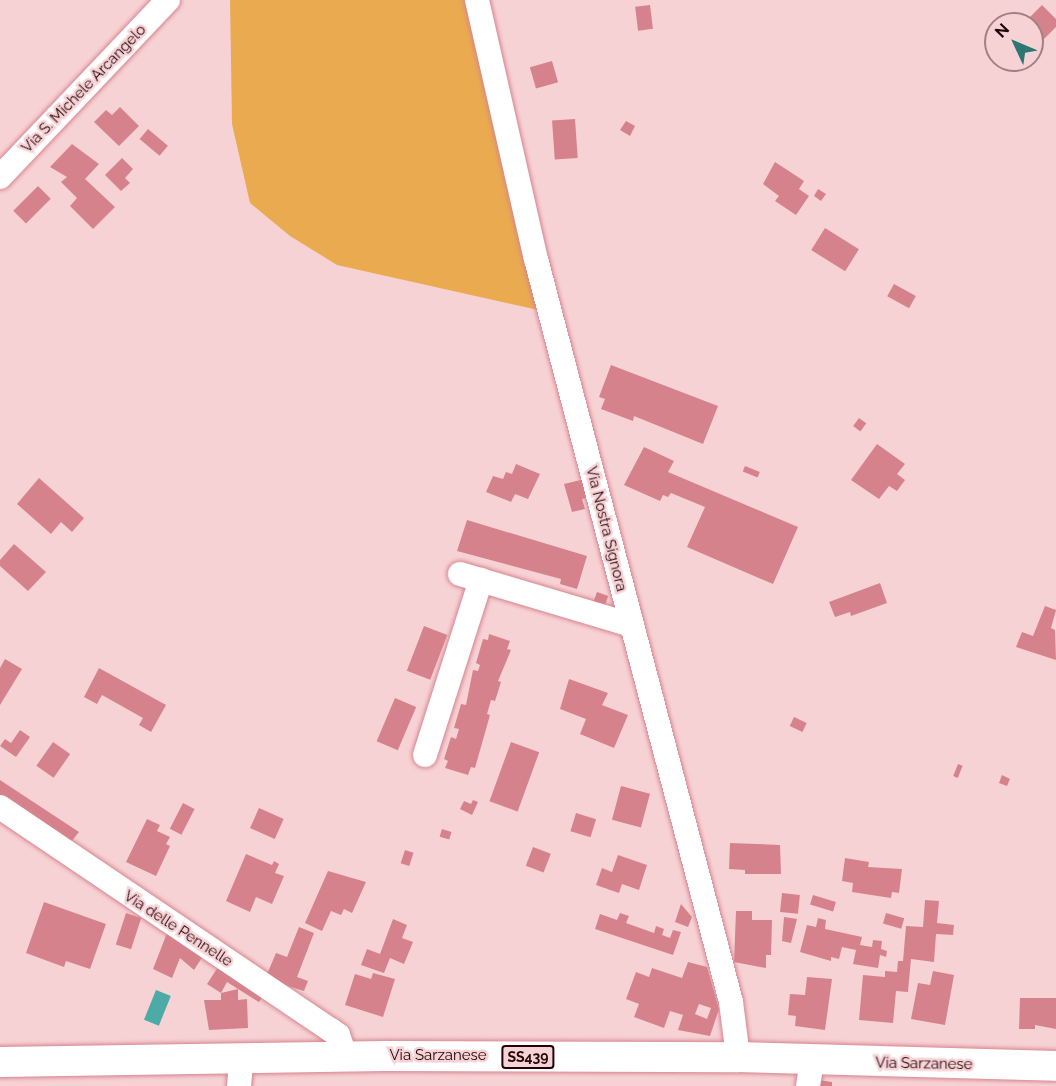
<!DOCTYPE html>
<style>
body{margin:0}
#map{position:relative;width:1056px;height:1086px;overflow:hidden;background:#f7d2d5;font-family:Raleway,sans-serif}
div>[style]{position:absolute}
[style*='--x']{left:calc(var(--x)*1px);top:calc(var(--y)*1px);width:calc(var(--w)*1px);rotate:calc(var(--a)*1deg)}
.green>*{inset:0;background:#eaaa50}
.water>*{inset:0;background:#4caaa7;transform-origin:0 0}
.building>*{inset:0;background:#d6828c;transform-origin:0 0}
.roads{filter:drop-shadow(0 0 2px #d7848d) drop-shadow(0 0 2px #d7848d)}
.minor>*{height:24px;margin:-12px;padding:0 12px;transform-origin:12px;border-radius:12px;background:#fff}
.major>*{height:30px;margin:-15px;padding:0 15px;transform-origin:15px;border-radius:15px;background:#fff}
span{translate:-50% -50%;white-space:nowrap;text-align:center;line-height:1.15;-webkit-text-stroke:5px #f7d2d5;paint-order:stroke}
.shield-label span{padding:2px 4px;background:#f7d2d5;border:2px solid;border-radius:4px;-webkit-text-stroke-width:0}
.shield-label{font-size:14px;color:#200408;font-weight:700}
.street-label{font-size:15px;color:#200408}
.north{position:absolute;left:984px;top:12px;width:60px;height:60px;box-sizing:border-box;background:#f7d2d5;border:2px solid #a18083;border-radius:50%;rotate:314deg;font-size:16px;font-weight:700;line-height:24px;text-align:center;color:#200408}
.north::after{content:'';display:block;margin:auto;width:21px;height:27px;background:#2c7674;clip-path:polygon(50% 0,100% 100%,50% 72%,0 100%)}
</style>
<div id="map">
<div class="green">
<div style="clip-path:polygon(230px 0,468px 0,538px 310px,337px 265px,290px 236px,250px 203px,232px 124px)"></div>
</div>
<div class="water">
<div style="left:156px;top:990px;width:16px;height:32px;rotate:22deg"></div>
</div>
<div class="building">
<div style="left:650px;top:5px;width:24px;height:15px;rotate:83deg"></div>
<div style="clip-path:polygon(1042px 5px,1056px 19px,1056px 27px,1032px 51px,1032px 24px,1023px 24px)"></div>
<div style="left:552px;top:61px;width:22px;height:23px;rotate:74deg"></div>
<div style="clip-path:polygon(120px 107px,139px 126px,119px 146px,94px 122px,106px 110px,112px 115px)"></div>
<div style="left:575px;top:119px;width:39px;height:23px;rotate:86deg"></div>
<div style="clip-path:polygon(626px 121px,635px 126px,630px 136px,620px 130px)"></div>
<div style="left:148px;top:129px;width:26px;height:13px;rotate:40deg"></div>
<div style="clip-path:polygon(72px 144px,99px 164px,85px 179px,115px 207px,93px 229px,70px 206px,77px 198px,61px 182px,67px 177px,50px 167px)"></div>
<div style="clip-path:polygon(122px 158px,133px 169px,125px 178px,130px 183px,121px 191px,105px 175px)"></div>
<div style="clip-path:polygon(775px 162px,804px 181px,799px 189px,809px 196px,796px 215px,775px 201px,779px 196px,763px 184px)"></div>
<div style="left:38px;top:186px;width:18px;height:35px;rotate:45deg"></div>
<div style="clip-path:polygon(818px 189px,826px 194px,821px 201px,814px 196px)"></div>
<div style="left:825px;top:228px;width:40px;height:26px;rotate:32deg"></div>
<div style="left:894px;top:284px;width:25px;height:14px;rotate:29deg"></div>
<div style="clip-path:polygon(611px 365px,718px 406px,703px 444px,634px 416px,633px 421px,601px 409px,605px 399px,599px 397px)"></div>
<div style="left:859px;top:418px;width:9px;height:10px;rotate:36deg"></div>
<div style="clip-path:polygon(877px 444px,905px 464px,897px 474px,905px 480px,897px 491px,889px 486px,879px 499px,851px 480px)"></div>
<div style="clip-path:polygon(644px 447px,674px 461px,668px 472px,798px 527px,773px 584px,687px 547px,705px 507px,671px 493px,668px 497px,663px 495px,660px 501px,624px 485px)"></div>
<div style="clip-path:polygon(516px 464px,540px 474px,528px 499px,515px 494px,511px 502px,486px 492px,493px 476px,503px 479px,506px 472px,512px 474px)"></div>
<div style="left:745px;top:466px;width:16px;height:6px;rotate:22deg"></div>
<div style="clip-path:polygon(39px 478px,84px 518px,72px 532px,61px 522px,51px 534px,17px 504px)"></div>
<div style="clip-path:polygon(585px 479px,591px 497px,582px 499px,585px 509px,572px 512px,564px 484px)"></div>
<div style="clip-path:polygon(467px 520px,587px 556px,577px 589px,560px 584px,561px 579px,457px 551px)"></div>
<div style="clip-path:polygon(14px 544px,46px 572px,28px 591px,0 566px,0 560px)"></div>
<div style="clip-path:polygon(880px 583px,887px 603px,851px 616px,850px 612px,835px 617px,829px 602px)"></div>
<div style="left:597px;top:592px;width:12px;height:13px;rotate:20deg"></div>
<div style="clip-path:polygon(1045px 606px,1056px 610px,1051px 628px,1055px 630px,1056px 660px,1016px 647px,1022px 632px,1033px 636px)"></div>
<div style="left:424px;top:626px;width:25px;height:48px;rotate:21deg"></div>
<div style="clip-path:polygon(489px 634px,510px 641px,507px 649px,511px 650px,498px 681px,501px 682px,495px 701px,491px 700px,487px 714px,490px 715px,475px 768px,471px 767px,468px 775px,445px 768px,448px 761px,444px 759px,451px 737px,456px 739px,459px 729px,454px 728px,461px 704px,466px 705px,473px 670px,478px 671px,480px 665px,476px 663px,483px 639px,488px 640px)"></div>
<div style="clip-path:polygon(5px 659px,22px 669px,0 705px,0 668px)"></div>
<div style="clip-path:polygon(99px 668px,166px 705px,151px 732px,139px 725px,143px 718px,102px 695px,97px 704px,84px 697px)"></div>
<div style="clip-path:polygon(569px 679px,608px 693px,602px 705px,628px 715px,614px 748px,580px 734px,586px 719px,560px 709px)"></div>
<div style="left:395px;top:698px;width:23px;height:47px;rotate:23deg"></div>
<div style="left:794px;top:717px;width:14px;height:10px;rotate:25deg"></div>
<div style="clip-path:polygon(20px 730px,30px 737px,16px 757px,0 746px,5px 739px,11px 743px)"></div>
<div style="left:53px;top:742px;width:21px;height:29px;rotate:35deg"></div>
<div style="left:511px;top:742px;width:30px;height:63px;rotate:20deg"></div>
<div style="left:958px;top:764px;width:5px;height:13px;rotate:22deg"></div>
<div style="clip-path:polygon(1002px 775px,1010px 779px,1007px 786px,999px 783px)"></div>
<div style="clip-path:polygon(0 780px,79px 832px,66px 848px,0 800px)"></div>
<div style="left:621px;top:786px;width:30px;height:35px;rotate:15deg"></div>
<div style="clip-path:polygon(473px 800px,478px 802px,472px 815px,460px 809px,464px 801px,471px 804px)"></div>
<div style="left:183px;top:803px;width:13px;height:29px;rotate:27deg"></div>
<div style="left:259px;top:808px;width:27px;height:22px;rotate:24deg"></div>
<div style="left:576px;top:813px;width:21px;height:19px;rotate:17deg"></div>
<div style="clip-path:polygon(147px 819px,160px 825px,157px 831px,170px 837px,166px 844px,170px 846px,156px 876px,126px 862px)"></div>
<div style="left:442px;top:829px;width:10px;height:8px;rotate:17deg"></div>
<div style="clip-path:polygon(730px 843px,780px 845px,781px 874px,745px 874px,745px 870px,729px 869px)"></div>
<div style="left:533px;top:847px;width:19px;height:20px;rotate:21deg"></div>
<div style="left:405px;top:850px;width:9px;height:14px;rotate:18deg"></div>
<div style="clip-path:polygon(246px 854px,272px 865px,274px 861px,279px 864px,275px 873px,284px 876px,272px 904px,256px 897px,250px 912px,226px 901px)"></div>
<div style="clip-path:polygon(618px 855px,647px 865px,639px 890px,622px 884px,619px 893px,596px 885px,602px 868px,612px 872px)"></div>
<div style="clip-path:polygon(845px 858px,869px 862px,868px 867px,902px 869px,899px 893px,892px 892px,891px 898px,852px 892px,853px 883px,842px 881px)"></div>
<div style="clip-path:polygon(328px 871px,366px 882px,352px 913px,344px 909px,341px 915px,331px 911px,322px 931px,305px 923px)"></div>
<div style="left:782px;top:893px;width:18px;height:19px;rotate:6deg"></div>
<div style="left:813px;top:895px;width:24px;height:10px;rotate:17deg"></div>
<div style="clip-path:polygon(925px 900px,939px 901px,937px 923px,954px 925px,953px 935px,936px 934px,934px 962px,911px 959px,908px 992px,896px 991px,893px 1023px,859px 1020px,863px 975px,885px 977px,885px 971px,897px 972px,898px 961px,903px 961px,906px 926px,923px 927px)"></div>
<div style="clip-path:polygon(44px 902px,106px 924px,90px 969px,66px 961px,64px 967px,26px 953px)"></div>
<div style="clip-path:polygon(681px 904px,692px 917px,688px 927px,675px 922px)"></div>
<div style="clip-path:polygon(736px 911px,752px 911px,752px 920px,772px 920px,771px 955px,766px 955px,766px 968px,734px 962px)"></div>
<div style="left:126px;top:913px;width:16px;height:33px;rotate:18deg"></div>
<div style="clip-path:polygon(620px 913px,629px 916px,626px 923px,654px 933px,656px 926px,664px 929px,662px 935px,670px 938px,673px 930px,681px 932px,673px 955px,595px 929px,600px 914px,617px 920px)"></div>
<div style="left:886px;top:913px;width:19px;height:11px;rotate:16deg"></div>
<div style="clip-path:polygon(784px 917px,797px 919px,791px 943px,782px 941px)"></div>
<div style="clip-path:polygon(818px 918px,826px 920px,825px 929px,862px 937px,860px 945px,872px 947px,873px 940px,882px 941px,881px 949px,887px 951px,886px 957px,880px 955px,878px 968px,853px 964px,856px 950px,842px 947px,839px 959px,831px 957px,831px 961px,800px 952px,807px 925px,816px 927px)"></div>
<div style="clip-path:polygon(393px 919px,407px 925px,402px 938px,413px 942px,404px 964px,390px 958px,384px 973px,361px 965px,367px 949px,380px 954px)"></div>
<div style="clip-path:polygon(299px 927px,314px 933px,297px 977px,308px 981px,304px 991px,265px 979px,276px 953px,287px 957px)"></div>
<div style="clip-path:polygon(167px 933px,203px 956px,194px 970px,180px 958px,172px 978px,153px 969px)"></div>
<div style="clip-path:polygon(evenodd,688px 962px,707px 967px,719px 1009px,710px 1036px,678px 1030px,683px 1015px,670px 1011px,664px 1028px,634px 1017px,639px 1004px,626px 999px,636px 972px,649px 977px,652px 968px,682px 978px,688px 962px,699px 1004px,711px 1008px,707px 1019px,695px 1014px,699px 1004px)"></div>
<div style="clip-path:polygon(218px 967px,263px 996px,259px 1002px,227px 982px,221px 993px,207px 984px)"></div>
<div style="clip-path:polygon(933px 971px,954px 975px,945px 1025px,911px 1019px,918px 983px,930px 985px)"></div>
<div style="clip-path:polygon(373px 973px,395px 979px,383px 1017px,345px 1005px,355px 974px,371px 979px)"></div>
<div style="clip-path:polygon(807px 977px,832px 979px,825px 1030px,795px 1026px,796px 1016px,788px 1015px,790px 994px,805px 995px)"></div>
<div style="clip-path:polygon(238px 989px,238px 1000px,247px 999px,248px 1028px,209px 1030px,204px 1000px,221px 1000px,221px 993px)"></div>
<div style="clip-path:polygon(1020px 998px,1056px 998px,1056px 1029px,1035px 1025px,1035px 1029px,1019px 1029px)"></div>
<div style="clip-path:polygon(818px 1080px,832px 1082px,832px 1086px,817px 1086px)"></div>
</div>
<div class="roads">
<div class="minor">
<div style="--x:477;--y:0;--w:266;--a:77.2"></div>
<div style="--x:536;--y:259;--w:768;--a:75.29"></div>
<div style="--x:731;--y:1002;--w:55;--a:82.7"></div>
<div style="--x:0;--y:177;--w:244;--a:-46.5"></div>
<div style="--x:460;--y:574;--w:178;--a:16.6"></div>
<div style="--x:425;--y:755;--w:184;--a:-72.3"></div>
<div style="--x:0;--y:807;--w:399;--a:34"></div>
<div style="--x:331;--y:1030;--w:9;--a:36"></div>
<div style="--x:338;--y:1035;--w:24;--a:71"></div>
<div style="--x:239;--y:1086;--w:25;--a:-85"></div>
<div style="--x:808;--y:1086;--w:24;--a:-81"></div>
</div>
<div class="major">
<div style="--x:0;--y:1062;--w:385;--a:-0.9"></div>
<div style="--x:385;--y:1056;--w:353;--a:0.2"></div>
<div style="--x:738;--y:1057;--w:318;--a:1.6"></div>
</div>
</div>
<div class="shield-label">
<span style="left:528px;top:1057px">SS439</span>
</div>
<div class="street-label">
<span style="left:84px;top:89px;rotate:-46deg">Via S. Michele Arcangelo</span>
<span style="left:606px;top:529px;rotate:76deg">Via Nostra Signora</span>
<span style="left:178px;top:929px;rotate:33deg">Via delle Pennelle</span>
<span style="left:438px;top:1056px">Via Sarzanese</span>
<span style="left:924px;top:1064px;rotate:1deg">Via Sarzanese</span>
</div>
<div class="north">N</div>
</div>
